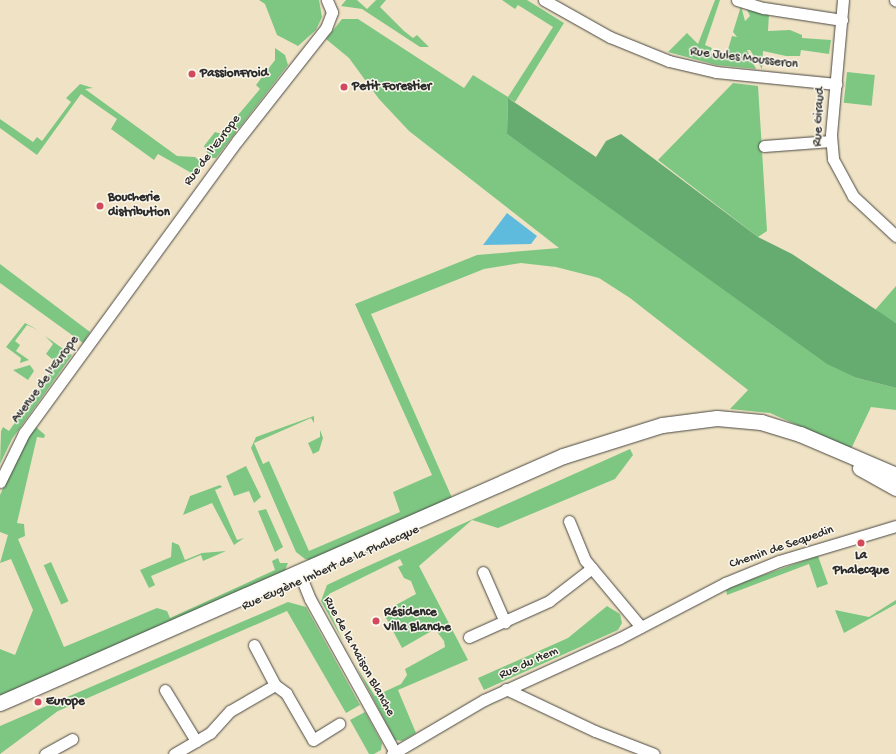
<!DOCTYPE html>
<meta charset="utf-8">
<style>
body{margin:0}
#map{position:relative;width:896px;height:754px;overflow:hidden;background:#f0e3c5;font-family:"Gochi Hand",sans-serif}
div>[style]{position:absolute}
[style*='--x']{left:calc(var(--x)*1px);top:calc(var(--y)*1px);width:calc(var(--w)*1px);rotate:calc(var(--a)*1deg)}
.green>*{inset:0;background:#7ec783;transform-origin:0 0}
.forest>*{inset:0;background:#66ac71}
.water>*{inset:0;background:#5fbbdd}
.roads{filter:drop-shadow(0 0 1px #494742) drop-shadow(0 0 1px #494742)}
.street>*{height:11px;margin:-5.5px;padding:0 5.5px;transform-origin:5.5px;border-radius:5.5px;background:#fff}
.secondary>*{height:15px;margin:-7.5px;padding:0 7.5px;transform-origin:7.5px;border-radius:7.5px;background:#fff}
.dots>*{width:11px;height:11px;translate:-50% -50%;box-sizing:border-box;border:2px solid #fbf7ec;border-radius:50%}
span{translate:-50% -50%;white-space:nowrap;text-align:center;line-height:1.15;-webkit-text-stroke:3px #fbf7ec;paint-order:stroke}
.street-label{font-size:13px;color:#2b2b2b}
.poi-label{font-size:13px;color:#2b2b2b;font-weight:700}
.left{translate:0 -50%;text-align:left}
</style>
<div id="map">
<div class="green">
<div style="clip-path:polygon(259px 0,319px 0,322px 17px,316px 30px,298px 46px,277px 35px,265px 4px)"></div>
<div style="clip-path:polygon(346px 0,357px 0,367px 9px,376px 0,386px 0,380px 7px,404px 31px,413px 38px,417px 35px,429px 47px,420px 47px,362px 9px,341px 6px)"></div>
<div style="clip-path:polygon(502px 0,527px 0,564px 23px,515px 102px,508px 98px,507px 134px,857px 378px,896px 388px,896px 410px,871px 407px,851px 449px,770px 413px,730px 409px,748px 390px,630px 298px,599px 278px,556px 267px,521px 263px,484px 269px,371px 314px,453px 500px,313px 561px,305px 559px,296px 552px,251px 448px,256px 437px,314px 416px,314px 423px,311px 418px,254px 443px,263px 464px,269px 461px,309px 551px,400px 512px,393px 492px,432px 475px,355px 304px,477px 255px,559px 248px,409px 131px,379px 99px,349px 58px,326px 39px,342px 19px,358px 19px,464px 88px,473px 75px,508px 97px,553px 27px,518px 5px,515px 9px)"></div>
<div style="clip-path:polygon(715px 0,720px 0,705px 45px,712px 48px,710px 53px,727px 53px,732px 36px,737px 37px,733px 32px,741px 6px,745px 21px,750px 16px,746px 8px,769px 14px,768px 31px,790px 30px,802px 35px,802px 38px,831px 40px,829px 54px,801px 50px,800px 56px,786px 56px,763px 51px,762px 69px,750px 50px,747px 50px,756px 69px,716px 65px,668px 52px,687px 33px,698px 44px)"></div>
<div style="clip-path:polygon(275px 48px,285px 55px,288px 65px,216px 158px,210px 158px,204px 146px,215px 132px,222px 134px,260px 89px,256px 85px,275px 60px)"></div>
<div style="left:847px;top:72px;width:28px;height:31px;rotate:6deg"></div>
<div style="clip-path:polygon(733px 83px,758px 86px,767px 231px,758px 237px,658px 160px)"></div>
<div style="clip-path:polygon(80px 84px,93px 88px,85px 89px,177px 156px,195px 157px,203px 164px,195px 175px,158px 154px,154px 160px,111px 129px,117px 119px,81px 94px,37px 155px,0 128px,0 119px,33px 142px,37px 137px,42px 141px,71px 102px,66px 98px)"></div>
<div style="clip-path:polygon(0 264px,90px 332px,83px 343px,0 283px)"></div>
<div style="clip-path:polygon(896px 286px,896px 323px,875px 310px)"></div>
<div style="clip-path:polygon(25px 323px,38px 330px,27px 325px,15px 341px,20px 345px,16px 351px,29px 360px,20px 363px,21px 358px,6px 347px)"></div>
<div style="clip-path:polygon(45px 336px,72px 355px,12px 439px,0 464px,1px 431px,3px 427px,9px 431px,57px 363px,46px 354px,53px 344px)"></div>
<div style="clip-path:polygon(30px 365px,34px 371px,28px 380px,13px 370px)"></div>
<div style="clip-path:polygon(36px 427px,45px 435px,44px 438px,37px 437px,17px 523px,24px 524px,25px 536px,18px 539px,64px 647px,157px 608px,167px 611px,170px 618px,275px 570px,272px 561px,278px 558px,280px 563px,288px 563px,283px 575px,0 696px,0 649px,15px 655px,33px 610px,11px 559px,0 563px,8px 535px,0 532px,0 495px,23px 443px)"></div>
<div style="clip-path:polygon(320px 430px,323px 438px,319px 451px,313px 454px,308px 443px,320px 437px)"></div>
<div style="clip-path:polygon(630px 449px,633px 455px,615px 479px,498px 528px,472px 520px,419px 566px,468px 660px,398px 690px,416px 733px,402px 741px,395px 740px,356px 666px,375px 696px,401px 684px,407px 675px,405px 669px,445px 647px,444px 641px,435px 629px,402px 648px,383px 612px,416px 594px,411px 581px,404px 578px,398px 567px,403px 565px,400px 559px,329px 594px,326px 604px,343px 641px,321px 601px,327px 585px,359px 570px)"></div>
<div style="clip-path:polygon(246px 466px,261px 497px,254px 503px,249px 491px,234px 496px,226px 476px)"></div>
<div style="clip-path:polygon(220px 485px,222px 487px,215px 490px,237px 540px,244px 538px,234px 545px,212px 503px,183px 515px,190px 496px)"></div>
<div style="clip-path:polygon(266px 509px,283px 547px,275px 552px,258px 511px)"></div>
<div style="clip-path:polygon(172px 542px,179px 545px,185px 560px,202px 553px,226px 551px,203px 561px,201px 555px,151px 576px,155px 585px,149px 588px,140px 570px,171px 557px)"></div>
<div style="clip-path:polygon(818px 556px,828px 584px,817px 588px,809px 564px,727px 595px,726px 590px,749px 580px)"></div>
<div style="left:51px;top:562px;width:43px;height:8px;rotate:66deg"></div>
<div style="clip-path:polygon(896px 600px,896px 604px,844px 633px,835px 610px,869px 617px)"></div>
<div style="clip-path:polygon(288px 602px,306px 607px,360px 705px,346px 713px,287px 611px,58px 711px,0 754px,0 726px)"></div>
<div style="clip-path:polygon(607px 606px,620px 614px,622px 623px,618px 630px,484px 690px,478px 678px,568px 638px)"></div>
<div style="clip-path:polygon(365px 712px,382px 743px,381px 750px,374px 754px,369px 754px,350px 720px)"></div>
</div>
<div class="forest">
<div style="clip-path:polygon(508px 98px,596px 157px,606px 141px,621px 134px,758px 237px,792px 254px,896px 323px,896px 388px,857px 378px,827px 364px,507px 134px)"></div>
</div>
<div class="water">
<div style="clip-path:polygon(507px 213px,537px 236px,531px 244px,483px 245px)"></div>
</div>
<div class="roads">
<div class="street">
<div style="--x:544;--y:0;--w:76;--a:29.3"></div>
<div style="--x:610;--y:37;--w:64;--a:22.1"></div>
<div style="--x:669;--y:61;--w:48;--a:13.2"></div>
<div style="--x:716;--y:72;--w:121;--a:5.7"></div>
<div style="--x:737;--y:0;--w:28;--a:17"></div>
<div style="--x:764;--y:8;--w:79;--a:8.7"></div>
<div style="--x:843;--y:0;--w:136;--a:95.1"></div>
<div style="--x:831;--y:135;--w:24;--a:85"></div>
<div style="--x:833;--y:159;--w:42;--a:61.6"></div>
<div style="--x:853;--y:196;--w:59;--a:42.9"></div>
<div style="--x:895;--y:0;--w:1;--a:45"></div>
<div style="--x:764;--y:146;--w:67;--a:-4.3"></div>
<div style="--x:0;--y:482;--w:55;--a:-63.9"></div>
<div style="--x:24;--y:433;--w:361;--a:-53.9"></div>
<div style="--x:237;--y:141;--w:144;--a:-51.8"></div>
<div style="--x:326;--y:28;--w:17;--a:-69"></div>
<div style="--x:332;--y:12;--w:13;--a:-113"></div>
<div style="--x:569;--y:521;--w:42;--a:67.7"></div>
<div style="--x:585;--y:560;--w:87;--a:50.1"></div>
<div style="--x:299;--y:572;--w:29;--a:68"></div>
<div style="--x:310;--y:599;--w:177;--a:61"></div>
<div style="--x:483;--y:572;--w:55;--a:66.3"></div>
<div style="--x:469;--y:637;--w:88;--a:-24.2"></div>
<div style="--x:549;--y:601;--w:54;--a:-37.5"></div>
<div style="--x:254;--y:645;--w:45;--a:62.3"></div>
<div style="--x:275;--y:685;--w:14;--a:36"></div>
<div style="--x:286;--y:693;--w:54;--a:60.1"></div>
<div style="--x:313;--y:740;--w:31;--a:-32"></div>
<div style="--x:506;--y:689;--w:98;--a:25.3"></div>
<div style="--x:595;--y:731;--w:63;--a:21.3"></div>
<div style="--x:165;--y:690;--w:60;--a:58.7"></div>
<div style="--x:45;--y:754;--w:31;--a:-29"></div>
<div style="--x:174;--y:754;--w:42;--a:-30.3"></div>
<div style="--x:210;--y:733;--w:30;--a:-48"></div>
<div style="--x:230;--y:711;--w:52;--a:-30"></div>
<div style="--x:392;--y:754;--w:107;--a:-30.4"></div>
<div style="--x:484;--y:700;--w:149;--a:-24.5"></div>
<div style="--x:620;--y:638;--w:119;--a:-27.6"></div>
<div style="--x:725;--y:583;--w:58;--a:-22.2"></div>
<div style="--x:779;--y:561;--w:122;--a:-16.7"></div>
</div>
<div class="secondary">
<div style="--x:860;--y:468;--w:41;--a:29.1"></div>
<div style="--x:0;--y:703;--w:615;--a:-23.69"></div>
<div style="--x:563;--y:456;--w:104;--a:-17.4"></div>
<div style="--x:662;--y:425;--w:55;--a:-7.3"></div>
<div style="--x:717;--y:418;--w:44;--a:5.2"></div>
<div style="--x:761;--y:422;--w:41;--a:17.1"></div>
<div style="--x:800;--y:434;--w:104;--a:23.1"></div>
</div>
</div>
<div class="dots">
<div style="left:192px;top:74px;background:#d1495b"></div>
<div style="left:344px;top:87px;background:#d1495b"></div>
<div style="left:100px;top:206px;background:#d1495b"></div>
<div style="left:861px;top:543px;background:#d1495b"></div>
<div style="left:376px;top:621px;background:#d1495b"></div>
<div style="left:38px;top:702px;background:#d1495b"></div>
</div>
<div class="street-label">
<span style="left:744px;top:59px;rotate:7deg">Rue Jules Mousseron</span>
<span style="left:820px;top:117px;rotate:-87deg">Rue Giraud</span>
<span style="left:213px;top:151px;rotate:-53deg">Rue de l'Europe</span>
<span style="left:46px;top:380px;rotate:-54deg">Avenue de l'Europe</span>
<span style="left:782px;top:548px;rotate:-19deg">Chemin de Sequedin</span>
<span style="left:331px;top:569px;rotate:-24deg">Rue Eugène Imbert de la Phalecque</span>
<span style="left:358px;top:657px;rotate:61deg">Rue de la Maison Blanche</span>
<span style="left:529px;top:664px;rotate:-24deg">Rue du Hem</span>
</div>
<div class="poi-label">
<span class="left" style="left:200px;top:74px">PassionFroid</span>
<span class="left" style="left:352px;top:87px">Petit Forestier</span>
<span class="left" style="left:108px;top:206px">Boucherie<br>distribution</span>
<span style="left:861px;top:564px">La<br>Phalecque</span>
<span class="left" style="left:384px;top:621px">Résidence<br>Villa Blanche</span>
<span class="left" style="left:46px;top:702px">Europe</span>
</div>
</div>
